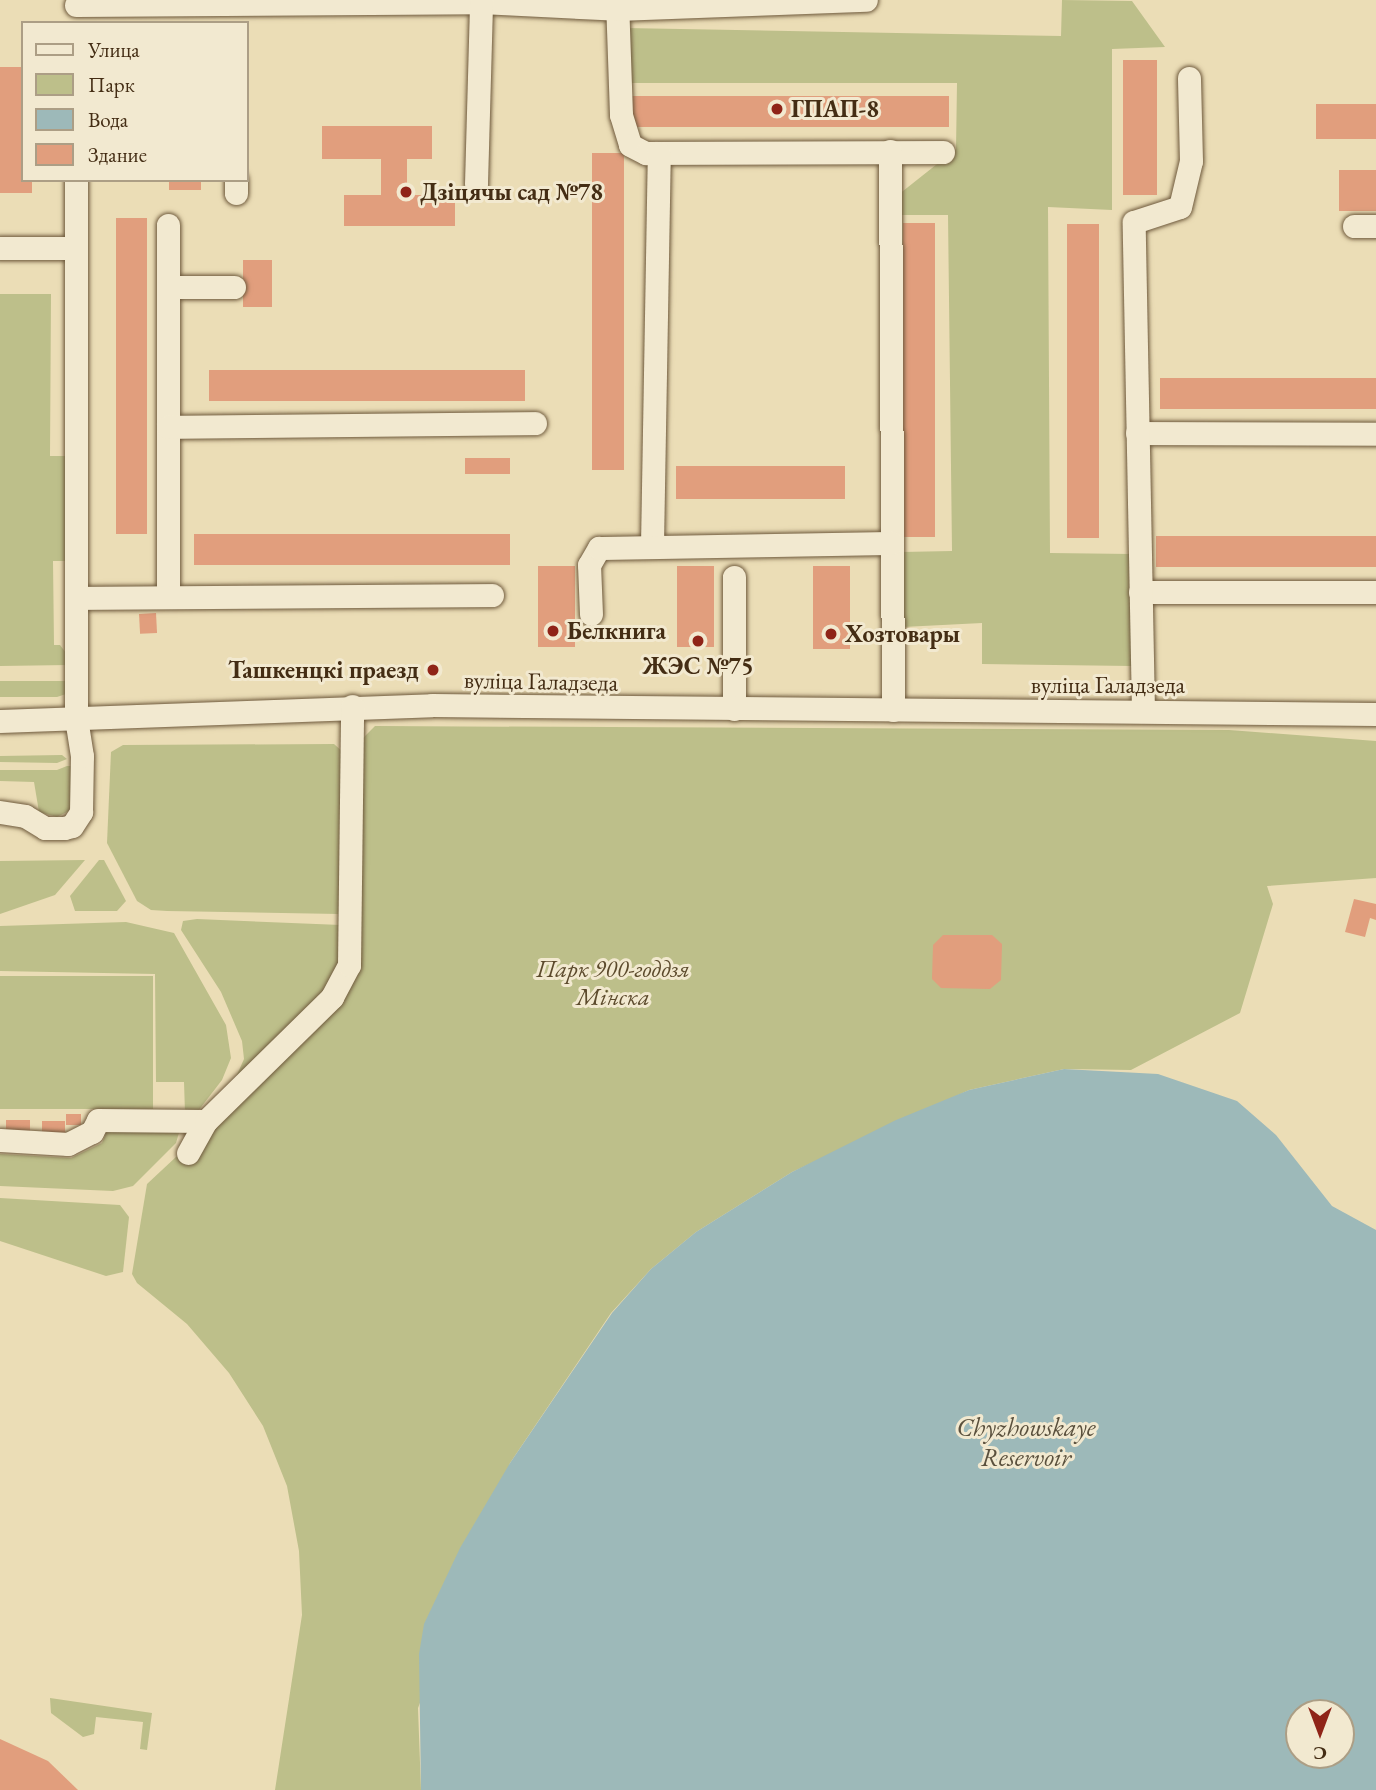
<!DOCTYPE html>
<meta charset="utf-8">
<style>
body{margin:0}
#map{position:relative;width:1376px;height:1790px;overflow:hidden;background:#ebddb6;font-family:"EB Garamond",serif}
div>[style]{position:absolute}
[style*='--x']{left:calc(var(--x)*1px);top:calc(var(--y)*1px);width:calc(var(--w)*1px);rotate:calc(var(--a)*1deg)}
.green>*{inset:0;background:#bdbf8a;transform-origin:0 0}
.water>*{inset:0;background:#9db9b9}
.building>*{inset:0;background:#e19e7d;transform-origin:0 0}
.roads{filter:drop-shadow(0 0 2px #6e593c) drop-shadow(0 0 2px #6e593c)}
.minor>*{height:23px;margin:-11.5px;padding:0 11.5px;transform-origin:11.5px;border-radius:11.5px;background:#f2e9d0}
.dots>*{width:19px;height:19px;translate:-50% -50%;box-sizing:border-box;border:4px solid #f2e9d0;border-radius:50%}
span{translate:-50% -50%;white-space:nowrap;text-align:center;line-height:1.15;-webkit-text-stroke:6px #f2e9d0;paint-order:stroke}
.poi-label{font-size:24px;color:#442d14;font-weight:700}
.left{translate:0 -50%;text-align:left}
.right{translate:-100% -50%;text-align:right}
.street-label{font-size:24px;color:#442d14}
.park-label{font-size:24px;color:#5c4a2c;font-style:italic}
.water-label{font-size:26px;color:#5a503d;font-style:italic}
.legend{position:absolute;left:21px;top:21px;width:228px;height:161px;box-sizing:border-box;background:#f2e9d0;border:2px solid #ac9e85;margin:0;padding:9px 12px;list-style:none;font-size:21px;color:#442d14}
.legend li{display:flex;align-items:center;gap:14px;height:35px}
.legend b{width:35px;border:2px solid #ac9e85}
.north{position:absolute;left:1285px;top:1699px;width:70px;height:70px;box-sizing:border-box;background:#f2e9d0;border:2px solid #ac9e85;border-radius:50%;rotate:180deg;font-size:19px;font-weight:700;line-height:28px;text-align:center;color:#442d14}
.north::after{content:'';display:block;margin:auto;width:24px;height:32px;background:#8f2418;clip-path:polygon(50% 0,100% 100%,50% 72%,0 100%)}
</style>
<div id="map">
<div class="green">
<div style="clip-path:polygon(1062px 0,1132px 1px,1165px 47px,1112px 49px,1112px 210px,1048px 207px,1050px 553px,1131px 554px,1132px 666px,982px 664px,982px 623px,903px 627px,902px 552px,952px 551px,948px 215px,898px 215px,898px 195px,956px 149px,957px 83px,628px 83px,625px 28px,1061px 36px)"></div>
<div style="clip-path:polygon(0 294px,51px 294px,50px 456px,70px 456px,72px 561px,53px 561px,54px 645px,60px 645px,69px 657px,68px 665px,0 666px)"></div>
<div style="clip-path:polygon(0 681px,67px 681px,66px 694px,57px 697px,0 697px)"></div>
<div style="clip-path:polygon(375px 726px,1229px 730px,1376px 741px,1376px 878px,1267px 886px,1273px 904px,1240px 1013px,1131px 1070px,1064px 1069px,969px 1090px,792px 1172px,696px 1232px,651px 1269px,611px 1313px,510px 1463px,418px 1708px,421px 1790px,275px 1790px,302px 1615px,299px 1551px,287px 1486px,263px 1426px,229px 1373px,187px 1324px,137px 1283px,132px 1274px,147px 1184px,177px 1156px,191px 1162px,211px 1124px,337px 1002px,362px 739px)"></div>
<div style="clip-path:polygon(334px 744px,343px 752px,339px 914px,167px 911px,151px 910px,137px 901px,107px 843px,111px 752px,123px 745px)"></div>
<div style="clip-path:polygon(62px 755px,67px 759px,57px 763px,0 762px,0 756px)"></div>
<div style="clip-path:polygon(67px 766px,73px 766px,74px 792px,69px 811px,57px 817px,39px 812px,34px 782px,0 781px,0 770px,57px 770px)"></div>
<div style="clip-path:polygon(85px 860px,55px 895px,0 914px,0 861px)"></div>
<div style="clip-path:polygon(99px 860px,104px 860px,126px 901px,117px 911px,75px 911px,70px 896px)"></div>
<div style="clip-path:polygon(197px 919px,341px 925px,338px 967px,329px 987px,236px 1077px,244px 1059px,242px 1041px,221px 992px,181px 930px,183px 921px)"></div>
<div style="clip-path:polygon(126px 922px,174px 933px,226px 1025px,231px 1058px,222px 1080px,195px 1115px,185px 1113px,184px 1082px,156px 1082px,155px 974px,0 971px,0 926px)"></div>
<div style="left:0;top:976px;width:153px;height:133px"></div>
<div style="clip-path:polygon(108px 1128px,180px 1129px,176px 1143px,133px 1186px,113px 1191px,0 1186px,0 1154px,71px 1158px,102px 1143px)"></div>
<div style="clip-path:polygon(0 1198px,120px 1205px,129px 1217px,123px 1272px,106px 1276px,0 1241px)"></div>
<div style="clip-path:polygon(50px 1698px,152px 1713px,147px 1750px,140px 1749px,143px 1722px,96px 1717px,94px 1734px,83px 1737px,51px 1713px)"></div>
</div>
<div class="water">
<div style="clip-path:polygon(evenodd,1064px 1069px,1158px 1074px,1237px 1101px,1276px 1135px,1332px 1206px,1376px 1230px,1376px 1790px,421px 1790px,419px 1654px,424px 1624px,460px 1548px,510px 1463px,612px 1313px,651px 1269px,696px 1232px,792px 1172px,896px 1120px,969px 1090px,1064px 1069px,1299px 1713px,1341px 1713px,1341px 1755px,1299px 1755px,1299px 1713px)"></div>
</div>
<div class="building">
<div style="left:1123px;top:60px;width:34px;height:135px"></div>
<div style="clip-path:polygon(0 67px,23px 67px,23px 180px,32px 180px,32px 193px,0 193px)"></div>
<div style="left:632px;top:96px;width:317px;height:31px"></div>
<div style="left:1316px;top:104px;width:60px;height:35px"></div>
<div style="clip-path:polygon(322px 126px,432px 126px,432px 159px,407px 159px,407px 195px,455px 195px,455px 226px,344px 226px,344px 195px,381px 195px,381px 159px,322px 159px)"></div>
<div style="left:592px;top:153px;width:32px;height:317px"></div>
<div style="left:1339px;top:170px;width:37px;height:41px"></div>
<div style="left:169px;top:180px;width:32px;height:10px"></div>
<div style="left:116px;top:218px;width:31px;height:316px"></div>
<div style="left:903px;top:223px;width:32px;height:314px"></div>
<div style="left:1067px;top:224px;width:32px;height:314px"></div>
<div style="left:243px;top:260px;width:29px;height:47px"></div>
<div style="left:209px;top:370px;width:316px;height:31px"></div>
<div style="left:1160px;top:378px;width:216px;height:31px"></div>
<div style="left:465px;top:458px;width:45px;height:16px"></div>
<div style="left:676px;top:466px;width:169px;height:33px"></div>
<div style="left:194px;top:534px;width:316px;height:31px"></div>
<div style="left:1156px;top:536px;width:220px;height:31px"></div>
<div style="left:538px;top:566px;width:37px;height:81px"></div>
<div style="left:677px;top:566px;width:37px;height:81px"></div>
<div style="left:813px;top:566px;width:37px;height:83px"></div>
<div style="left:156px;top:613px;width:20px;height:17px;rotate:87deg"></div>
<div style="clip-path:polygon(1354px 899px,1376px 904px,1376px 920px,1370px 918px,1365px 937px,1345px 932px)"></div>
<div style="clip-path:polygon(943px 935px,992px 935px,1002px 944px,1001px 980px,990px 989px,941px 988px,932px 979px,933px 945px)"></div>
<div style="left:66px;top:1114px;width:15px;height:11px"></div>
<div style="left:6px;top:1120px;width:24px;height:15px"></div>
<div style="left:42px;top:1121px;width:23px;height:14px"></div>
<div style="clip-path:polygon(0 1739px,48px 1761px,78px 1790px,0 1790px)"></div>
</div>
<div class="roads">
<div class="minor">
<div style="--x:617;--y:0;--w:115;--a:88"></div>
<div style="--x:621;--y:115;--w:31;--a:73"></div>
<div style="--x:630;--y:145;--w:18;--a:27"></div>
<div style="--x:646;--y:153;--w:297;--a:-0.2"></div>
<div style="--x:76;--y:5;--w:405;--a:-0.4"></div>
<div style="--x:481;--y:2;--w:136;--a:2.9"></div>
<div style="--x:617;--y:9;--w:249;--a:-2.1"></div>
<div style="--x:890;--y:151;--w:559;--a:89.69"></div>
<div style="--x:236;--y:180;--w:13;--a:90"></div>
<div style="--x:476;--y:184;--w:182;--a:-88.4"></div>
<div style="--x:168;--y:225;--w:371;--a:90"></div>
<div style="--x:1354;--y:226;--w:22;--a:0"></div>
<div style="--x:0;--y:248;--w:76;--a:0"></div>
<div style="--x:168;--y:287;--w:66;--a:0"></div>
<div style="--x:168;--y:427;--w:367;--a:-0.6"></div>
<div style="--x:1137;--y:433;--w:239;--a:0.2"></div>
<div style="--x:652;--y:545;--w:392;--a:-89"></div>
<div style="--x:734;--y:577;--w:132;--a:90"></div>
<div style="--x:1140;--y:592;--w:236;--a:0"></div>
<div style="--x:79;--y:598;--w:413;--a:-0.4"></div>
<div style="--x:591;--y:614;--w:49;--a:-92.3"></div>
<div style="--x:589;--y:565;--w:20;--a:-60"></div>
<div style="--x:599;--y:548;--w:293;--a:-1"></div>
<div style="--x:1143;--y:711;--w:489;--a:-91.1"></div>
<div style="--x:1134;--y:222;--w:48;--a:-18.1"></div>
<div style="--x:1180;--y:207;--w:47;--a:-76.6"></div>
<div style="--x:1191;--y:161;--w:83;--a:-91.4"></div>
<div style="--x:0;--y:721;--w:432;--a:-2.1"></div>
<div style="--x:432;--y:705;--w:944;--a:0.55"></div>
<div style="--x:0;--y:812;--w:25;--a:9"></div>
<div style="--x:25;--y:816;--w:23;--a:31"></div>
<div style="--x:45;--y:828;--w:19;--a:0"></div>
<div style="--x:64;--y:828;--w:8;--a:-14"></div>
<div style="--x:72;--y:826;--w:17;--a:-57"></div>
<div style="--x:81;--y:812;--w:56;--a:-89"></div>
<div style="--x:82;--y:756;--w:37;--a:-99"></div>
<div style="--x:76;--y:719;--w:539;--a:-90"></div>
<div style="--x:0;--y:1140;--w:68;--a:3.4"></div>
<div style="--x:68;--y:1144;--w:27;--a:-27"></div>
<div style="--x:92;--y:1132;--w:13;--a:-63"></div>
<div style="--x:98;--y:1120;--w:108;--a:0.5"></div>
<div style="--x:188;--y:1153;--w:37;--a:-61"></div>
<div style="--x:206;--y:1121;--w:177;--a:-44.5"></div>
<div style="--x:332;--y:997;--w:36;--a:-62"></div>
<div style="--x:349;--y:965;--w:259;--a:-89.3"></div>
</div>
</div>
<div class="dots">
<div style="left:777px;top:109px;background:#8f2418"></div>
<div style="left:406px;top:192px;background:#8f2418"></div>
<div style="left:553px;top:631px;background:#8f2418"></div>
<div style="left:831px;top:634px;background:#8f2418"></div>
<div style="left:698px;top:641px;background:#8f2418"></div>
<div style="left:433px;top:670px;background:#8f2418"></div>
</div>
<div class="poi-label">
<span class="left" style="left:791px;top:109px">ГПАП-8</span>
<span class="left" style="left:420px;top:192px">Дзіцячы сад №78</span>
<span class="left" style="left:567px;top:631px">Белкнига</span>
<span class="left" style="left:845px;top:634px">Хозтовары</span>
<span style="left:698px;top:666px">ЖЭС №75</span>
<span class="right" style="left:419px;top:670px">Ташкенцкі праезд</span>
</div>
<div class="street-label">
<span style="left:541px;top:681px;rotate:1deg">вуліца Галадзеда</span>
<span style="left:1108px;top:685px">вуліца Галадзеда</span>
</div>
<div class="park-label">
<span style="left:613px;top:983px">Парк 900-годдзя<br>Мінска</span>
</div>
<div class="water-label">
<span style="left:1026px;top:1443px">Chyzhowskaye<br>Reservoir</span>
</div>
<ul class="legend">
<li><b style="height:9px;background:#f2e9d0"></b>Улица</li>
<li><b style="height:19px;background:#bdbf8a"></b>Парк</li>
<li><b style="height:19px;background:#9db9b9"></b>Вода</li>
<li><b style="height:19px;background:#e19e7d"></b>Здание</li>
</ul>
<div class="north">С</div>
</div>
